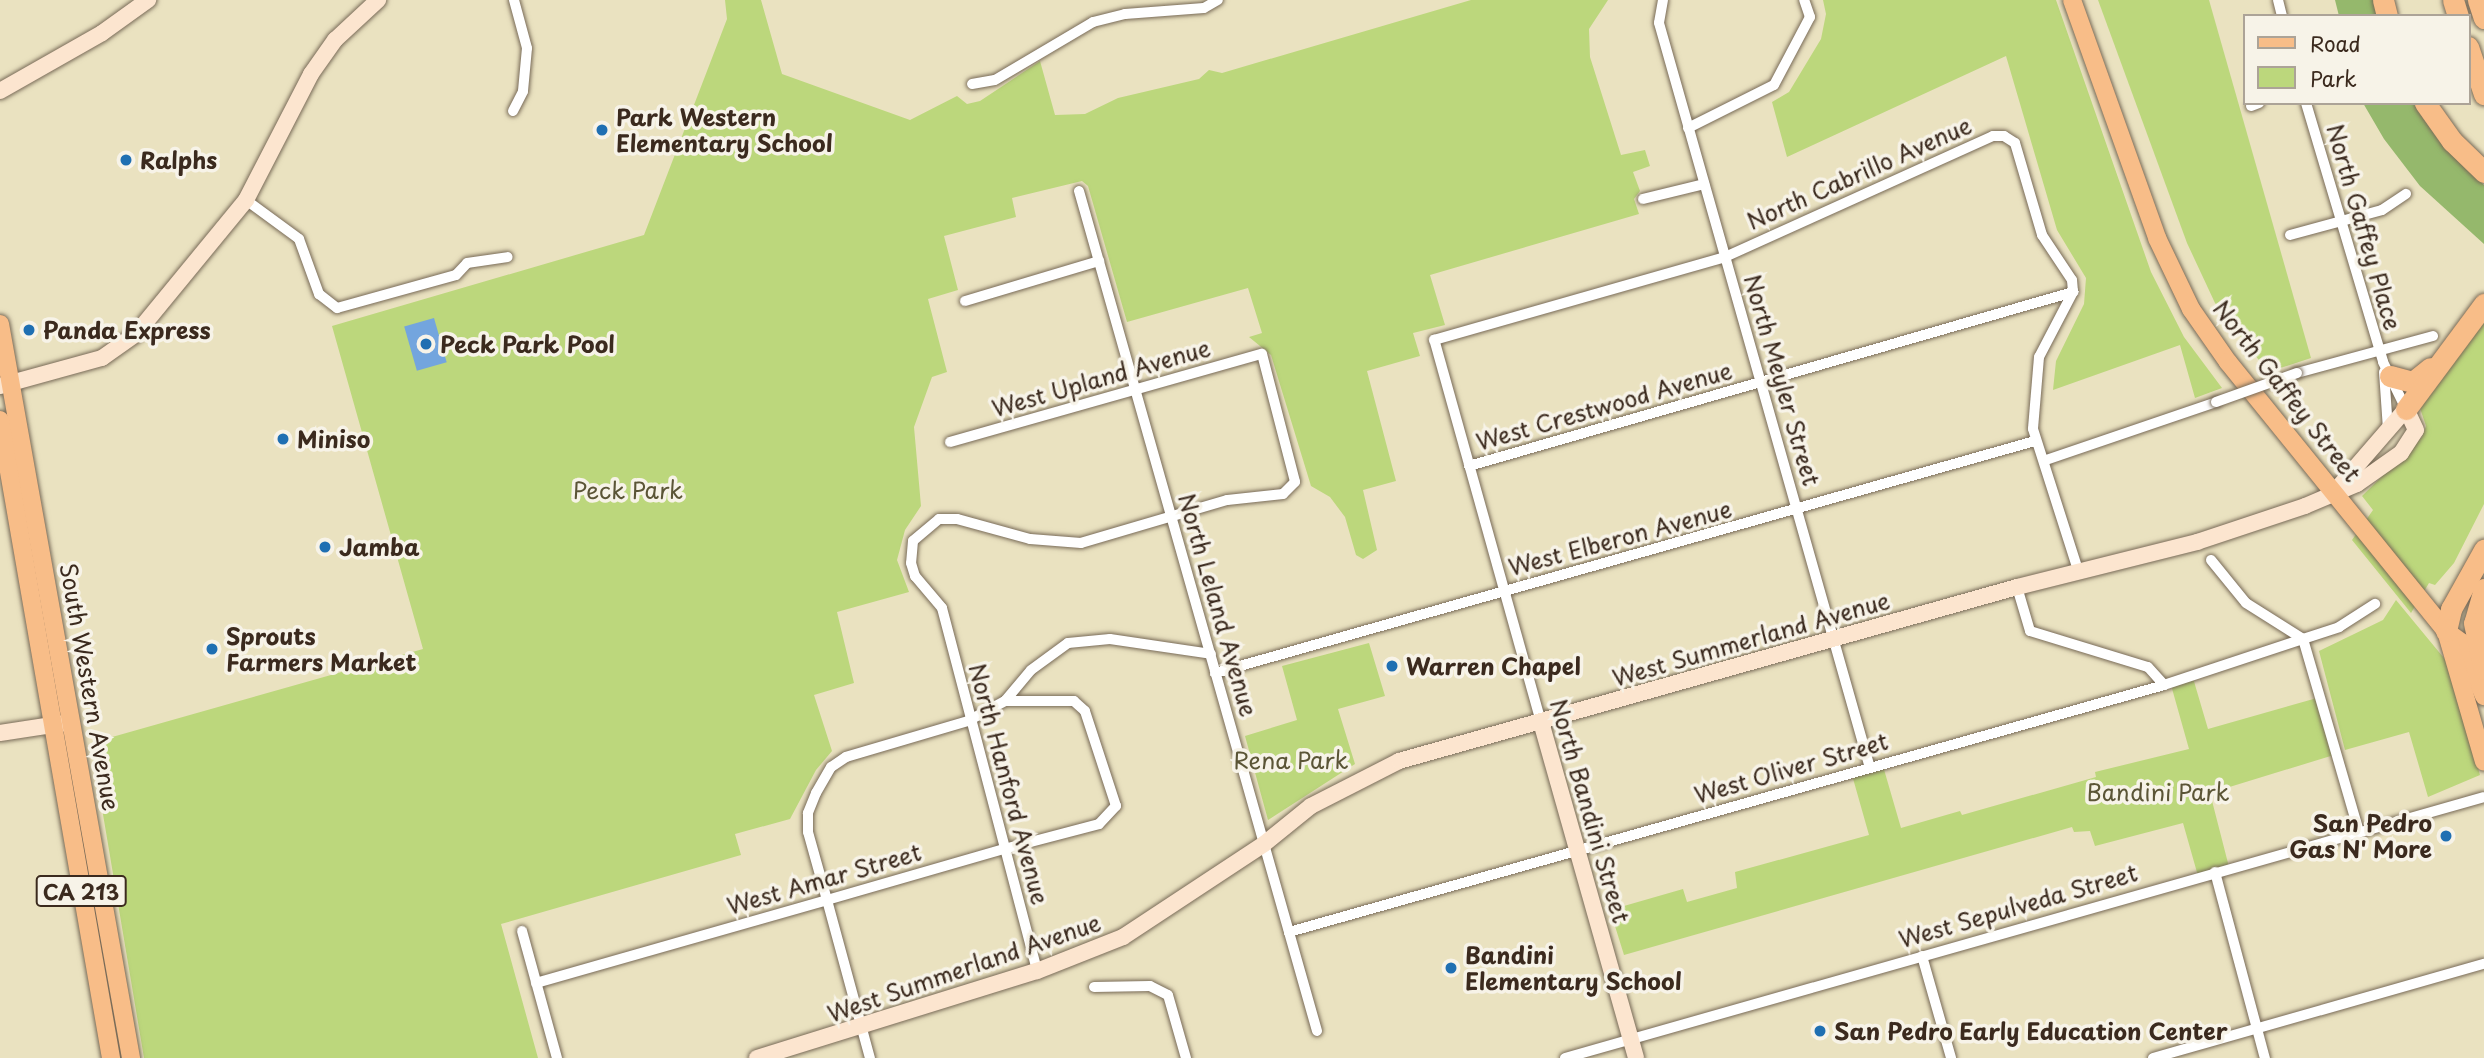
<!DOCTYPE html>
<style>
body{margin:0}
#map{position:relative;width:2484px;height:1058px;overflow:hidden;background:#eae2c0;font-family:"Playpen Sans",sans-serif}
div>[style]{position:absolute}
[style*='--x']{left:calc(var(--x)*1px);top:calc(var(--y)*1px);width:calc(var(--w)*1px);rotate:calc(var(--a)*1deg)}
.green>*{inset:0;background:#bcd77c}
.forest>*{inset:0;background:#95b86c}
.water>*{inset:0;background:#73a5de;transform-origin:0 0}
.roads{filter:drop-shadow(0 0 2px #786a57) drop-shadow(0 0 2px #786a57)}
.street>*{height:10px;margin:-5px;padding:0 5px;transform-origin:5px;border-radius:5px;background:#fff}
.secondary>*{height:16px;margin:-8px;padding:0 8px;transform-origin:8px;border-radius:8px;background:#fce5cf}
.primary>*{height:18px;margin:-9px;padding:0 9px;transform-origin:9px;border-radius:9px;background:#f8bd88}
.highway>*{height:21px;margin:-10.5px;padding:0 10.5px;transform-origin:10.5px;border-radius:10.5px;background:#f8bd88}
.bridges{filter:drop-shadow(0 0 2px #786a57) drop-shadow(0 0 2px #786a57)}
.street-bridge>*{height:10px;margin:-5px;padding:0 5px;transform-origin:5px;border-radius:5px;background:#fff}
.dots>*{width:19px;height:19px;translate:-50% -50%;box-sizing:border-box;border:4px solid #f7f3e8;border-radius:50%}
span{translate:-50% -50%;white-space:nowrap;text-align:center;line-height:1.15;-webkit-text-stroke:7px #f7f3e8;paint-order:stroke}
.shield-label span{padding:2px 5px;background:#f7f3e8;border:2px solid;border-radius:5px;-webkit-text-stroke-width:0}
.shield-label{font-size:21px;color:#3b2a1e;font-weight:700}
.poi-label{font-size:23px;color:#3b2a1e;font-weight:700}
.left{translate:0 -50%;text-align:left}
.right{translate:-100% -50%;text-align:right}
.street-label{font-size:23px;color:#3b2a1e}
.park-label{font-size:23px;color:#5b5536}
.legend{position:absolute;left:2243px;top:14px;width:228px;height:91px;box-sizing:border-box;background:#f7f3e8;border:2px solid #aca397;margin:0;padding:9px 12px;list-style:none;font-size:21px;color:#3b2a1e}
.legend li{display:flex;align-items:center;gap:14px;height:35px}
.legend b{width:35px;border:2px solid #aca397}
</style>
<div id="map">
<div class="green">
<div style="clip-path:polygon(725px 0,761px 0,782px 74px,910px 120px,957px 96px,967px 104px,980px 101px,1040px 61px,1055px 115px,1085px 114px,1118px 98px,1199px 79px,1209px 70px,1222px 73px,1471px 0,1608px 0,1589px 29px,1590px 57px,1621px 155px,1645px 150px,1650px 166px,1633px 172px,1640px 191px,1634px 199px,1639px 214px,1430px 275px,1445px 325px,1413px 333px,1420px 356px,1367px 371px,1396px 481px,1363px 490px,1377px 550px,1363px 559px,1356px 555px,1345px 517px,1330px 497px,1311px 486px,1271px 355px,1249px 337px,1262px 333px,1248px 288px,1127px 322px,1088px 186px,1082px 181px,1012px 198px,1016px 217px,944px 236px,958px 290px,928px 299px,947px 372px,932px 377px,914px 427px,921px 506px,905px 530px,897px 560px,909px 592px,837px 612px,854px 683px,814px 695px,832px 751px,816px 770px,790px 819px,735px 834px,741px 855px,501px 924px,538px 1058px,144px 1058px,91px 743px,423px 649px,332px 326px,644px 235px,727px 19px)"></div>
<div style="clip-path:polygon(1823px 0,2056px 0,2151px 272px,2184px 337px,2222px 388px,2195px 398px,2180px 345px,2053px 390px,2056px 361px,2084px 304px,2086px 278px,2057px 230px,2006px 56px,1787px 157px,1772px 102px,1789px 92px,1821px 39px,1826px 14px)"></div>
<div style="clip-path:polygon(2098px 0,2209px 0,2311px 358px,2268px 372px,2215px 303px,2187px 243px)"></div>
<div style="clip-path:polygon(2484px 321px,2484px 504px,2454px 563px,2435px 585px,2429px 583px,2411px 613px,2352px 540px,2373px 510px,2362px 496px,2422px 437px,2426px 426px,2420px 408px)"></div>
<div style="clip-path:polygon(2396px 600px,2448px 663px,2480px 775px,2428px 797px,2409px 732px,2345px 750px,2319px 651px,2383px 620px)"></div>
<div style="clip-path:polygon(1369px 643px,1385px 696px,1338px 709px,1355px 764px,1268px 820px,1245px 736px,1297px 720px,1282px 666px)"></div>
<div style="clip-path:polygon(2193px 678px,2208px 729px,2317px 698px,2334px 755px,2210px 793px,2229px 867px,2198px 876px,2183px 823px,2095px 846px,2090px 831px,2074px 832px,2072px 827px,1624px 955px,1610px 910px,1683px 889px,1687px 902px,1737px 888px,1735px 872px,1869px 835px,1852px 775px,1883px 766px,1901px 828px,1960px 811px,1962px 815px,2096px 777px,2095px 772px,2189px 749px,2171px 685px)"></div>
</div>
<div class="forest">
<div style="clip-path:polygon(2335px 0,2375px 0,2379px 16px,2339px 16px)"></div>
<div style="clip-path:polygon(2363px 103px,2413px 103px,2447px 150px,2484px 185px,2484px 244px,2420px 186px,2384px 139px)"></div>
</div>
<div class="water">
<div style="left:434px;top:318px;width:46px;height:31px;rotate:74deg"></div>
</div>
<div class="roads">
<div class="street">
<div style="--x:1663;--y:0;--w:23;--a:100"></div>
<div style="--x:1659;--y:23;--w:774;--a:74.19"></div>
<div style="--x:2278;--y:0;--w:16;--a:76"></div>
<div style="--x:972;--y:84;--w:23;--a:-10"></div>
<div style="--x:995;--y:80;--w:114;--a:-30.6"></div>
<div style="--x:1093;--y:22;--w:33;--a:-14"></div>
<div style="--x:1125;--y:14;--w:79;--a:-4.3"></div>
<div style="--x:1204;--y:8;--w:16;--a:-30"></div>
<div style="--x:2306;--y:103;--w:270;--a:73.4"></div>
<div style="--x:2383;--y:362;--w:52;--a:63.9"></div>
<div style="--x:2251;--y:106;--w:9;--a:-21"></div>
<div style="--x:513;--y:111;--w:22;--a:-63"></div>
<div style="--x:523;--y:91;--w:43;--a:-84.7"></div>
<div style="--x:527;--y:48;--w:50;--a:-105.2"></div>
<div style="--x:1688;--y:128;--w:96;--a:-26.6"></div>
<div style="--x:1774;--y:85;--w:77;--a:-62.1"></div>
<div style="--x:1810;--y:17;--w:18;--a:-109"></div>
<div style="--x:1079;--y:191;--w:873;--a:74.18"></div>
<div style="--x:1643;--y:199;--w:63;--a:-13.8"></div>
<div style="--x:246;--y:200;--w:66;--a:36.3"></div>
<div style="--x:299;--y:239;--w:59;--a:70"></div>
<div style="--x:319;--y:294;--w:23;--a:38"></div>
<div style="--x:337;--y:308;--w:123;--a:-15.5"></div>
<div style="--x:456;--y:275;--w:16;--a:-47"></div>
<div style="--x:467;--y:263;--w:41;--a:-8.3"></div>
<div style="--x:2290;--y:235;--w:95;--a:-15.2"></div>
<div style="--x:2382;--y:210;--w:29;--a:-34"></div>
<div style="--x:965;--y:301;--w:140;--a:-16.6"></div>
<div style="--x:2384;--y:372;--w:57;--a:86"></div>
<div style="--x:2297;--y:373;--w:141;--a:-15.2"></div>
<div style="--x:950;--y:442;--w:324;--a:-15.8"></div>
<div style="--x:1262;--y:354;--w:132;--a:75.5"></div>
<div style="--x:1295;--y:482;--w:17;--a:135"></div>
<div style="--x:1283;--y:494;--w:56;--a:173.9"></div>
<div style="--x:1227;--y:500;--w:152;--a:163.6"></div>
<div style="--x:1081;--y:543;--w:51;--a:-175.5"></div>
<div style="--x:1030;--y:539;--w:76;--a:-164.7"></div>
<div style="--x:957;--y:519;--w:18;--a:180"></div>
<div style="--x:939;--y:519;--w:34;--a:140"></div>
<div style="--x:913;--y:541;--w:22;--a:95"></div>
<div style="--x:911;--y:563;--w:14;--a:73"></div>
<div style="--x:915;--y:576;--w:42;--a:49.8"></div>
<div style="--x:942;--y:608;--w:375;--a:75.3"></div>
<div style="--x:2046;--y:460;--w:180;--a:-18.8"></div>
<div style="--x:1469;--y:466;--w:629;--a:-16.07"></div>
<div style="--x:2211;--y:560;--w:55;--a:50.9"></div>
<div style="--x:2246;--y:603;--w:67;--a:32.3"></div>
<div style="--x:2303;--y:639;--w:38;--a:-18"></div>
<div style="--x:2339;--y:627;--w:43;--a:-32.6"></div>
<div style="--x:2017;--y:587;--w:46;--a:73.5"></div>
<div style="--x:2030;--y:631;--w:123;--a:17"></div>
<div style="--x:2148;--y:667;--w:24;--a:48"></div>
<div style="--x:1215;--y:673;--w:852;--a:-15.8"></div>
<div style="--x:1005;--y:701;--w:40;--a:-50"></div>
<div style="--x:1031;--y:670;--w:46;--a:-36.1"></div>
<div style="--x:1068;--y:643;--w:42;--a:-5.4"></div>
<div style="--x:1110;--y:639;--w:102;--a:8.4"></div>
<div style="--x:1541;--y:722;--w:397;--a:-105.6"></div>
<div style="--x:1434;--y:340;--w:303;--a:-15.9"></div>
<div style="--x:1725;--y:257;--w:294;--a:-24.3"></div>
<div style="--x:1993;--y:136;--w:11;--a:0"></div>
<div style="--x:2004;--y:136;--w:13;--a:32"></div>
<div style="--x:2015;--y:143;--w:96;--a:73.6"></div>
<div style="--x:2042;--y:235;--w:54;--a:56.3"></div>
<div style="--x:2072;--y:280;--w:12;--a:85"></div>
<div style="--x:2073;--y:292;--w:73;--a:117.6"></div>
<div style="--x:2039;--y:357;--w:72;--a:94.8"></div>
<div style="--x:2033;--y:429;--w:148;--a:72.3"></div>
<div style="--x:2215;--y:872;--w:193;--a:75"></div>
<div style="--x:522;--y:931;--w:132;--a:74.6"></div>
<div style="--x:1289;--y:932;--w:909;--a:-15.76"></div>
<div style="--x:2164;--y:685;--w:146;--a:-18.3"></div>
<div style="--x:2303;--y:639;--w:201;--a:73.8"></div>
<div style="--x:1922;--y:956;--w:106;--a:74.1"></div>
<div style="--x:536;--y:983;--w:303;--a:-15.9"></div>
<div style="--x:827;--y:900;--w:184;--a:-16.1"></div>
<div style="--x:1004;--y:849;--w:98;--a:-14.7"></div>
<div style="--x:1099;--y:824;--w:25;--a:-47"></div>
<div style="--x:1116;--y:806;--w:100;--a:-108.1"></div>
<div style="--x:1085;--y:711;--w:15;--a:-138"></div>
<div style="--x:1074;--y:701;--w:69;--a:180"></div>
<div style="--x:1005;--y:701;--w:42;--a:151.6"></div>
<div style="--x:968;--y:721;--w:127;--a:163.6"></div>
<div style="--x:846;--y:757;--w:18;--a:146"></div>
<div style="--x:831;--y:767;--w:30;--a:120"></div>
<div style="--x:816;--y:793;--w:22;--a:112"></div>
<div style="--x:808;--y:813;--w:19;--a:90"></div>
<div style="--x:808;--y:832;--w:71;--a:74.4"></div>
<div style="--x:827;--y:900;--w:164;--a:74.8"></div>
<div style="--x:1094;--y:987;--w:56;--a:-1"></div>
<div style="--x:1150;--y:986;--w:20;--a:27"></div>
<div style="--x:1168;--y:995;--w:66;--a:74.1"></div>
<div style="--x:1565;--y:1058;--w:955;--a:-15.85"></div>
<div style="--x:2153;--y:1058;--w:344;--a:-15.9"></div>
</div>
<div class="secondary">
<div style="--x:0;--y:91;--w:117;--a:-29.6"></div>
<div style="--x:102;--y:33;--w:57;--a:-35.7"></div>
<div style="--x:0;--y:386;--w:106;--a:-15.4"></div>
<div style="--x:102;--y:358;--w:42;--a:-35.2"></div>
<div style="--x:136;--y:334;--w:173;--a:-50.6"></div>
<div style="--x:246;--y:200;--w:142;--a:-62.7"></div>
<div style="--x:311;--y:74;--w:42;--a:-54.8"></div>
<div style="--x:335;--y:40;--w:59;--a:-42.9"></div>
<div style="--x:1541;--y:722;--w:349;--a:74.2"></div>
<div style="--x:0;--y:733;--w:66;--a:-8.7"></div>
<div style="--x:757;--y:1058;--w:293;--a:-17.3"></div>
<div style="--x:1037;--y:971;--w:92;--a:-21.6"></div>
<div style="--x:1123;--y:937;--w:169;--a:-33.4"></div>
<div style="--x:1264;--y:844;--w:60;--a:-39"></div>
<div style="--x:1311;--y:806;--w:99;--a:-27.1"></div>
<div style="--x:1399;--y:761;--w:642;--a:-15.72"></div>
<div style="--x:2017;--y:587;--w:186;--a:-14"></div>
<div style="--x:2197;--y:542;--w:114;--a:-18.4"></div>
<div style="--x:2305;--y:506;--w:56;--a:-22.9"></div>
<div style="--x:2357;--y:484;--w:54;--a:-35.2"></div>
<div style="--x:2401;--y:453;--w:27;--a:-57"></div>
<div style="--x:2416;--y:430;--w:23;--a:-115"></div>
<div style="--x:2406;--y:409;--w:108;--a:130.9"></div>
</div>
<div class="primary">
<div style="--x:2072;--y:0;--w:253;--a:70.3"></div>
<div style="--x:2157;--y:238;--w:79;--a:64.4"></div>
<div style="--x:2191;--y:309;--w:65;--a:55.1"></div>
<div style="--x:2228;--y:362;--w:346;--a:51"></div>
<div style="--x:2446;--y:631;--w:19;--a:36"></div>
<div style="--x:2461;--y:642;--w:59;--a:66.9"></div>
<div style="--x:0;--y:324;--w:746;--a:79.88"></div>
<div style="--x:0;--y:420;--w:648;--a:80.13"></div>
<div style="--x:2446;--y:631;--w:136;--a:73.8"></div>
</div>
<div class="highway">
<div style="--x:2383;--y:0;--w:16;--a:76"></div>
<div style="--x:2453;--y:0;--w:17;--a:73"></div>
<div style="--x:2478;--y:0;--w:19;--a:72"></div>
<div style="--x:2468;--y:47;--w:50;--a:71.2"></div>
<div style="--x:2425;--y:103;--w:47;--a:54.6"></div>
<div style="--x:2452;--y:141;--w:45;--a:44.1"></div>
<div style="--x:2390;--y:376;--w:24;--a:15"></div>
<div style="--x:2413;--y:382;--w:22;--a:-39"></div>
<div style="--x:2406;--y:409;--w:131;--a:-53.4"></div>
<div style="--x:2484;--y:589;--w:35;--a:106"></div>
<div style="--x:2474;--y:623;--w:47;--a:77.7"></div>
<div style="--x:2446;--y:631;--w:23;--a:-77"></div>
<div style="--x:2451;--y:609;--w:68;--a:-60.8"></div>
</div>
</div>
<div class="bridges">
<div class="street-bridge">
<div style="--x:2216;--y:402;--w:86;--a:-19.7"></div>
</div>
</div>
<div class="dots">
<div style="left:602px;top:130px;background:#1f6fb2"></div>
<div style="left:126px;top:160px;background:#1f6fb2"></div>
<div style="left:29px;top:330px;background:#1f6fb2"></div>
<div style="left:426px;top:344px;background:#1f6fb2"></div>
<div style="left:283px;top:439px;background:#1f6fb2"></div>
<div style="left:325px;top:547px;background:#1f6fb2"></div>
<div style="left:212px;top:649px;background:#1f6fb2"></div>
<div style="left:1392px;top:666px;background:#1f6fb2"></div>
<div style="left:2446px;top:836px;background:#1f6fb2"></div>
<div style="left:1451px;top:968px;background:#1f6fb2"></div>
<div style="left:1820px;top:1031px;background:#1f6fb2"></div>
</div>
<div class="shield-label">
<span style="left:81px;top:891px">CA 213</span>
</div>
<div class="poi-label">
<span class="left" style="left:616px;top:130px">Park Western<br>Elementary School</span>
<span class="left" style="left:140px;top:160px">Ralphs</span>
<span class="left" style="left:43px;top:330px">Panda Express</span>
<span class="left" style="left:440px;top:344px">Peck Park Pool</span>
<span class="left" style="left:297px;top:439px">Miniso</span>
<span class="left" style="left:339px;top:547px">Jamba</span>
<span class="left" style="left:226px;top:649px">Sprouts<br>Farmers Market</span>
<span class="left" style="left:1406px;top:666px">Warren Chapel</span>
<span class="right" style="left:2432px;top:836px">San Pedro<br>Gas N' More</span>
<span class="left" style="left:1465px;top:968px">Bandini<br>Elementary School</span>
<span class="left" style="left:1834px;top:1031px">San Pedro Early Education Center</span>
</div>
<div class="street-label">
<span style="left:1859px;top:173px;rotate:-24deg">North Cabrillo Avenue</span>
<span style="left:2364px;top:227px;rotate:74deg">North Gaffey Place</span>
<span style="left:1101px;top:378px;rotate:-16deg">West Upland Avenue</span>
<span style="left:1782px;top:380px;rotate:74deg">North Meyler Street</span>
<span style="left:2287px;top:391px;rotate:52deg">North Gaffey Street</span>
<span style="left:1604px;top:406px;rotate:-16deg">West Crestwood Avenue</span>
<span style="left:1620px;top:538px;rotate:-15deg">West Elberon Avenue</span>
<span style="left:1218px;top:605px;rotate:74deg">North Leland Avenue</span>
<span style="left:1751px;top:639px;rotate:-16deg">West Summerland Avenue</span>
<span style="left:90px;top:687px;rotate:80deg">South Western Avenue</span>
<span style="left:1791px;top:768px;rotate:-16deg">West Oliver Street</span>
<span style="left:1009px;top:784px;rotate:75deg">North Hanford Avenue</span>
<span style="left:1590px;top:811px;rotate:74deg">North Bandini Street</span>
<span style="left:824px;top:879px;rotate:-16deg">West Amar Street</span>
<span style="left:2018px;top:906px;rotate:-16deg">West Sepulveda Street</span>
<span style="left:964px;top:968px;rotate:-19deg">West Summerland Avenue</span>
</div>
<div class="park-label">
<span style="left:628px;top:490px">Peck Park</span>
<span style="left:1291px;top:760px">Rena Park</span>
<span style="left:2158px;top:792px">Bandini Park</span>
</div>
<ul class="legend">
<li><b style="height:9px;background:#f8bd88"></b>Road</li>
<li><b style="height:19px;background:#bcd77c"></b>Park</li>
</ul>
</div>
